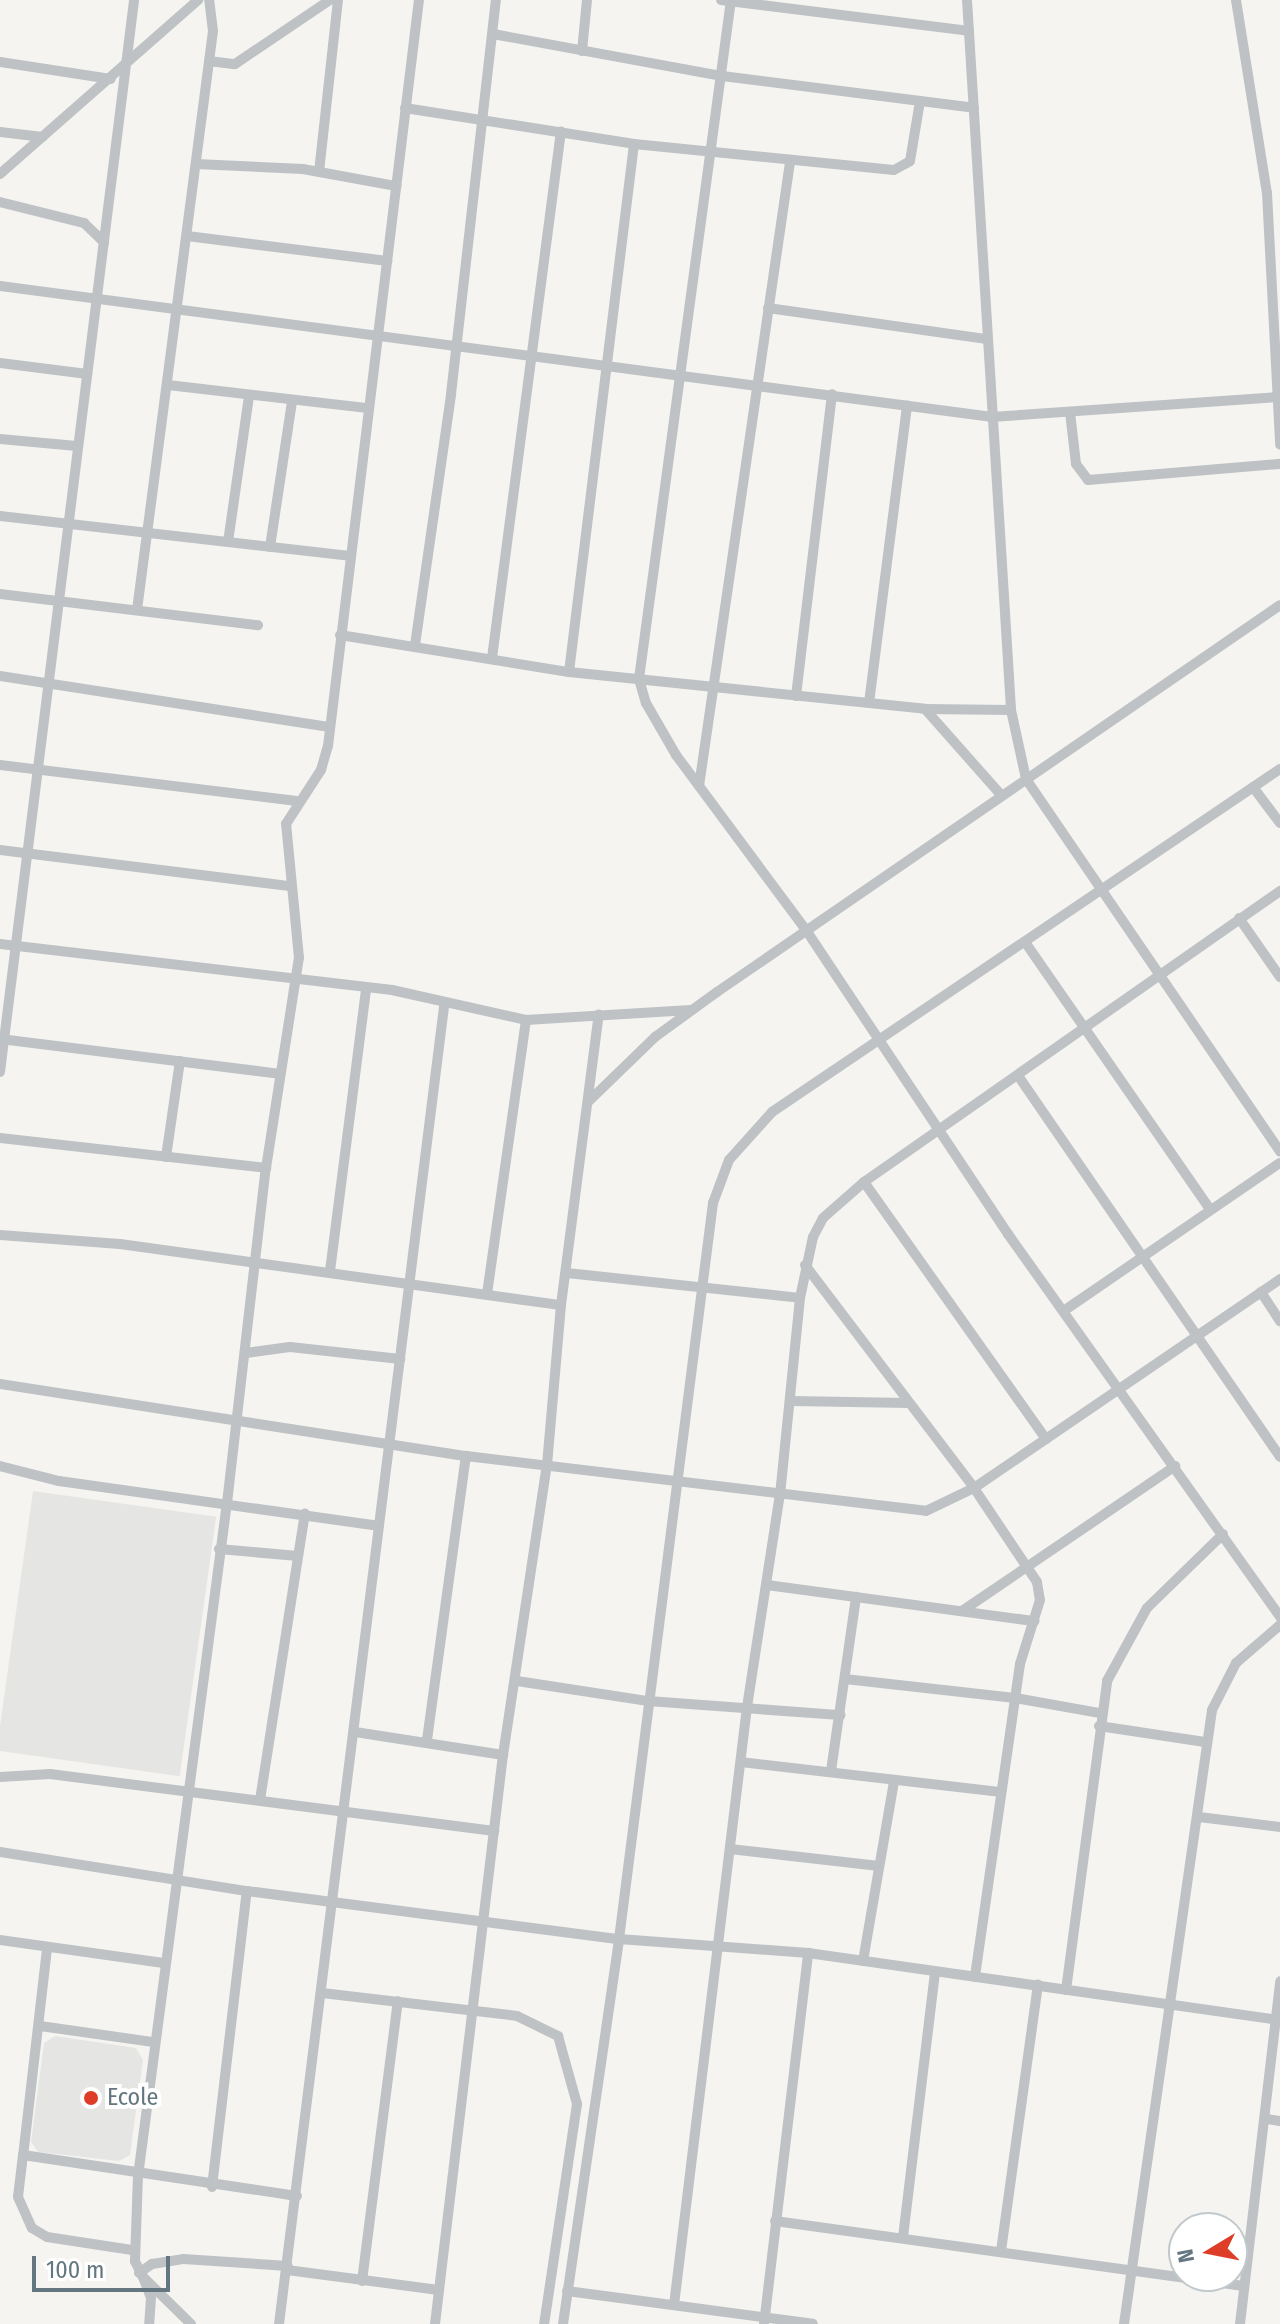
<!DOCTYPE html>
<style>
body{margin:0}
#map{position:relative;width:1280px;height:2324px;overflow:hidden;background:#f5f4f1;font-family:"Fira Sans Condensed",sans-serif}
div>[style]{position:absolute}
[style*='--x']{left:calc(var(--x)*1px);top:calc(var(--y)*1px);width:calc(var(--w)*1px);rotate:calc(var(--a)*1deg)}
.built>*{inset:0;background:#e5e6e4;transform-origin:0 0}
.minor>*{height:10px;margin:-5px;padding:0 5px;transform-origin:5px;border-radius:5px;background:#bec2c5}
.dots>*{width:22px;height:22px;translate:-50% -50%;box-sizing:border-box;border:4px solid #fff;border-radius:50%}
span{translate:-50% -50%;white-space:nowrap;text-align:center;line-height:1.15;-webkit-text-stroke:8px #fff;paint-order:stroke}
.poi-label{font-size:24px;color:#647781}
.left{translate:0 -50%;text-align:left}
.north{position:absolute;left:1168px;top:2212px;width:80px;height:80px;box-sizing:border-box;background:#fff;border:2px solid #c1c9cd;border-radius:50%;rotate:260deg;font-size:22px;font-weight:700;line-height:32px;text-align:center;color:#647781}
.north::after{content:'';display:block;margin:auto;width:28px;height:36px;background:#de3e27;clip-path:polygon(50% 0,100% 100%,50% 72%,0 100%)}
.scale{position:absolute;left:32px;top:2256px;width:138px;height:36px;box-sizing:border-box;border:4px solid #647781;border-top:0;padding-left:10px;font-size:24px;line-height:28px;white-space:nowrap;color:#647781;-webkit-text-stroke:6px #fff;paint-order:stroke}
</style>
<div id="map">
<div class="built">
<div style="left:33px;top:1491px;width:185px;height:262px;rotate:8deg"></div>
<div style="clip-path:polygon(55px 2036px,136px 2048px,143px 2060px,130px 2155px,119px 2161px,38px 2152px,31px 2142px,44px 2043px)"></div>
</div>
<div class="minor">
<div style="--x:721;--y:0;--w:250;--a:7.1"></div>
<div style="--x:731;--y:0;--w:685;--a:97.72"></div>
<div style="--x:639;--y:679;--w:25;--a:74"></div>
<div style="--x:646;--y:703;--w:60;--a:60"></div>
<div style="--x:676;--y:755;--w:218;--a:53.4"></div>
<div style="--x:806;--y:930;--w:365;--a:56.4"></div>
<div style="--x:1008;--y:1234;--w:470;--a:54.6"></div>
<div style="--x:967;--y:0;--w:711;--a:86.45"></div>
<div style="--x:1011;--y:710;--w:71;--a:77.7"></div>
<div style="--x:1026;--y:779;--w:451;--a:55.7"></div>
<div style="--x:1236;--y:0;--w:195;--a:80.9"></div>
<div style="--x:1267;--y:193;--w:252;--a:87"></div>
<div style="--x:493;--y:34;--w:233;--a:10.4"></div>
<div style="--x:722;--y:76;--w:254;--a:7.2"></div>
<div style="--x:582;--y:51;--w:51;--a:-84.4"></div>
<div style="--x:209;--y:61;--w:26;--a:7"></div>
<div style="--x:235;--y:64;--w:115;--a:-34"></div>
<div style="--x:0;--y:62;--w:112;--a:8.7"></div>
<div style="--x:405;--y:108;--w:232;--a:8.9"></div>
<div style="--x:634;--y:144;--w:261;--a:5.7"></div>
<div style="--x:894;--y:170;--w:18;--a:-29"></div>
<div style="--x:910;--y:161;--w:61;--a:-80.5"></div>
<div style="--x:0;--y:132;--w:43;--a:6.6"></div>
<div style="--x:196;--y:164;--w:107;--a:2.7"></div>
<div style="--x:303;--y:169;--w:95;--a:10.4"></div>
<div style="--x:319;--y:172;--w:173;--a:-83.7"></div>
<div style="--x:0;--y:174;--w:264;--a:-41.3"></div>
<div style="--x:0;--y:202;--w:87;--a:14"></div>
<div style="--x:84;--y:223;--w:28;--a:44"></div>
<div style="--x:187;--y:236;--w:202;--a:7.1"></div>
<div style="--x:0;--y:286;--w:1001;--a:7.52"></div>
<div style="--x:992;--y:417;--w:289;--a:-4"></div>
<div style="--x:768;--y:308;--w:221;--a:8.1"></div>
<div style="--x:0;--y:363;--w:88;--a:7.2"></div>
<div style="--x:168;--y:385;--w:199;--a:6.6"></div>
<div style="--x:1070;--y:412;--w:52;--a:83.4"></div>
<div style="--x:1076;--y:464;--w:20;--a:53"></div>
<div style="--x:1088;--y:480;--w:193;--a:-4.8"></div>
<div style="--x:0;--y:439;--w:77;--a:5.2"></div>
<div style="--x:0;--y:516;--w:352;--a:6.5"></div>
<div style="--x:228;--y:542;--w:147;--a:-81.8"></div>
<div style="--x:270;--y:547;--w:148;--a:-81.4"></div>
<div style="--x:0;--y:594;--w:260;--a:6.9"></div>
<div style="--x:137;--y:610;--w:584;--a:-82.52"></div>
<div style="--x:213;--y:31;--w:31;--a:-97"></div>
<div style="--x:340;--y:635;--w:232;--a:9.2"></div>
<div style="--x:569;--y:672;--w:358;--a:5.9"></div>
<div style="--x:925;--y:709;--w:86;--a:0.7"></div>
<div style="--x:415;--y:645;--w:254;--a:-81.8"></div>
<div style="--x:451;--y:394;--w:397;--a:-83.5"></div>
<div style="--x:492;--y:658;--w:531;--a:-82.54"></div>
<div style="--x:569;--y:672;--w:532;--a:-82.98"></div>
<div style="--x:0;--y:676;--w:334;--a:8.8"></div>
<div style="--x:796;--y:696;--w:304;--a:-83.2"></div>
<div style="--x:869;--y:703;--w:300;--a:-82.7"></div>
<div style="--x:925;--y:709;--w:116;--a:48.5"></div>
<div style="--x:0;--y:765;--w:299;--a:6.9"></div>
<div style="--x:699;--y:786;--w:631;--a:-81.7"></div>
<div style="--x:1253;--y:787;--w:45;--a:53.1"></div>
<div style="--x:0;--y:850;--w:290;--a:7.1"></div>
<div style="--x:1239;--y:918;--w:72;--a:55.2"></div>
<div style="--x:1025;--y:942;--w:323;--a:55.3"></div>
<div style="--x:0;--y:944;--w:395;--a:6.7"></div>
<div style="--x:392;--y:990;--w:137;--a:12.6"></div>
<div style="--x:526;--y:1020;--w:165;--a:-3.5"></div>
<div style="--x:0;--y:1039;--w:282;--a:7.1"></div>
<div style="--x:0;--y:1072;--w:1080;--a:-82.87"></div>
<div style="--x:1019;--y:1077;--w:461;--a:55.5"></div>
<div style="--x:589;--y:1101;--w:92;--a:-44.1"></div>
<div style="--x:655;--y:1037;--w:77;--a:-36"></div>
<div style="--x:717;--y:992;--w:683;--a:-34.5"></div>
<div style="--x:0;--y:1138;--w:268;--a:6.4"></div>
<div style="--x:166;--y:1157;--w:97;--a:-81.7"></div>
<div style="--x:864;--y:1182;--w:315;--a:54.7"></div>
<div style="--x:0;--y:1235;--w:120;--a:4.3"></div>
<div style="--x:120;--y:1244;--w:445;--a:7.9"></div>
<div style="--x:805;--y:1265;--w:280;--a:52.8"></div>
<div style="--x:974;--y:1488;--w:113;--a:56.2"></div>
<div style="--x:1037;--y:1582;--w:18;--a:81"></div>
<div style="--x:1040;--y:1600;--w:67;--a:107.4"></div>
<div style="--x:1020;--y:1664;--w:316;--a:98.2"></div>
<div style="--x:330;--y:1271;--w:284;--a:-82.7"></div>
<div style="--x:567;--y:1273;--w:234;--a:6.1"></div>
<div style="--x:1261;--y:1292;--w:35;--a:57"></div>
<div style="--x:487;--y:1294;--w:277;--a:-81.9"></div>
<div style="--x:1065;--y:1310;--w:260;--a:-34.4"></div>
<div style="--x:246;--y:1353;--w:44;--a:-7.8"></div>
<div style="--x:290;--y:1347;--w:111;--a:6.2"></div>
<div style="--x:0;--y:1384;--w:472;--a:8.8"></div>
<div style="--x:466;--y:1456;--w:463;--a:6.8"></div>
<div style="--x:926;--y:1511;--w:53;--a:-25.6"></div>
<div style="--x:974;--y:1488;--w:371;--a:-34.3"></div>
<div style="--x:791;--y:1401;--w:118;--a:1"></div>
<div style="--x:0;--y:1466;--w:61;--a:14.3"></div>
<div style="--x:59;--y:1481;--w:322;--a:8"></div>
<div style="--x:219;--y:1549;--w:79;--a:5.1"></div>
<div style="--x:767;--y:1585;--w:270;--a:7.7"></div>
<div style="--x:962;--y:1611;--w:258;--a:-34.2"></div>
<div style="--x:845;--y:1679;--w:171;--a:6.4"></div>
<div style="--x:1015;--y:1698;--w:85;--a:10.1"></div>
<div style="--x:517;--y:1681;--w:133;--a:8.7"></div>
<div style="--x:648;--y:1701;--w:193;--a:4.2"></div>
<div style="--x:1099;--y:1726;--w:107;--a:8.6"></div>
<div style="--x:355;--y:1732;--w:150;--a:8.8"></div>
<div style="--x:427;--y:1740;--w:287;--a:-82.2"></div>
<div style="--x:741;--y:1762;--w:260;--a:6.6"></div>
<div style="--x:831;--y:1771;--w:176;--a:-81.8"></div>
<div style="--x:0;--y:1777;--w:50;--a:-3.4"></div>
<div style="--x:50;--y:1774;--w:448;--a:7.3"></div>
<div style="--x:260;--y:1800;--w:290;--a:-81.1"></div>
<div style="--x:1199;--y:1817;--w:82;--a:7"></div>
<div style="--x:730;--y:1849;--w:150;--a:6.5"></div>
<div style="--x:0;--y:1852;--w:250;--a:9"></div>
<div style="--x:247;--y:1891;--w:375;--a:7.4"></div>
<div style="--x:619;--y:1939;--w:190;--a:4.2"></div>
<div style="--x:808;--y:1953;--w:477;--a:8.1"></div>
<div style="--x:0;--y:1940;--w:165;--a:8"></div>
<div style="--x:47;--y:1949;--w:207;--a:96.6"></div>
<div style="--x:23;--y:2155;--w:277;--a:8.5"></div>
<div style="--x:863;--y:1961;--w:183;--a:-80.2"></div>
<div style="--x:1066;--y:1990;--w:312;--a:-82.4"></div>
<div style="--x:1107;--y:1681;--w:83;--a:-61.3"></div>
<div style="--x:1147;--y:1608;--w:106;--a:-44.2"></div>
<div style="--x:322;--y:1993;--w:196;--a:6.7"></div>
<div style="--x:517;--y:2016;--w:46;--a:26"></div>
<div style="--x:558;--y:2036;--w:71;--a:74.4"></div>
<div style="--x:577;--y:2104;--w:222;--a:98.5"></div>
<div style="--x:40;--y:2026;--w:113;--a:8.1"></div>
<div style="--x:1267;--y:2119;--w:13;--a:9"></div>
<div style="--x:23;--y:2155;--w:42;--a:96.8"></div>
<div style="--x:18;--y:2197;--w:34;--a:66"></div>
<div style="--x:32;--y:2228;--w:17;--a:31"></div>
<div style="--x:47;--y:2237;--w:86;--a:8.7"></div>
<div style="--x:212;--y:2187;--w:298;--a:-83.3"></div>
<div style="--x:775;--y:2221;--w:473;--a:7.9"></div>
<div style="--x:903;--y:2237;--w:267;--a:-83.1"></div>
<div style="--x:1001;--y:2251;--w:269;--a:-82.1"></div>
<div style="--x:287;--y:2270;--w:153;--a:7.5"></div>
<div style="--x:139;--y:2273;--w:16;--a:-35"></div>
<div style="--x:152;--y:2264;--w:31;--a:-9"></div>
<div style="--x:183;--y:2259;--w:105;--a:3.8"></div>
<div style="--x:143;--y:2277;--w:22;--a:69"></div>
<div style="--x:151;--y:2298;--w:26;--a:94"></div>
<div style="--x:362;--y:2281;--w:282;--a:-82.7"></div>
<div style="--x:567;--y:2291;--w:248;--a:7.6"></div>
<div style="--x:674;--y:2305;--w:602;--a:-83.04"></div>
<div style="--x:747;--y:1707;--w:215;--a:-81.2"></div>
<div style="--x:780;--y:1495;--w:198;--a:-84.2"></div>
<div style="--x:800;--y:1298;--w:62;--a:-78"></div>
<div style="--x:813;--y:1237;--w:21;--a:-62"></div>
<div style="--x:823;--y:1218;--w:55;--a:-41.3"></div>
<div style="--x:864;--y:1182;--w:508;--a:-34.97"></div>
<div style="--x:191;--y:2324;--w:67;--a:-135.6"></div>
<div style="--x:143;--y:2277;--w:18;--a:-117"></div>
<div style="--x:135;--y:2261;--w:85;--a:-88"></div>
<div style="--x:138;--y:2176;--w:679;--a:-82.47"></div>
<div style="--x:227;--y:1503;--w:337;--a:-83.4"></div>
<div style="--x:266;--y:1168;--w:213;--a:-81.1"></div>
<div style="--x:299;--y:958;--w:135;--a:-95.5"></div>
<div style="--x:286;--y:824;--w:64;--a:-57.1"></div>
<div style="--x:321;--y:770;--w:25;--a:-74"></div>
<div style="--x:328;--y:746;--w:752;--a:-83.05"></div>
<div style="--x:279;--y:2324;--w:1328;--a:-82.86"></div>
<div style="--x:435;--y:2324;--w:573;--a:-83.19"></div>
<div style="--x:503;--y:1755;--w:293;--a:-81.4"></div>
<div style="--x:547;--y:1465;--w:161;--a:-85"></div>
<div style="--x:561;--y:1305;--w:293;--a:-82.6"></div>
<div style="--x:563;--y:2324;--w:389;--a:-81.7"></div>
<div style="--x:619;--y:1939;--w:742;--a:-82.72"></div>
<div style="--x:713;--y:1203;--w:46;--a:-69.6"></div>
<div style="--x:729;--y:1160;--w:64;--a:-48.1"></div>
<div style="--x:772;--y:1112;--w:613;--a:-34.03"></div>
<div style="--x:764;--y:2324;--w:374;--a:-83.2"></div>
<div style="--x:1124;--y:2324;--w:620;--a:-81.84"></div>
<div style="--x:1212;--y:1710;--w:53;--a:-62.9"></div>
<div style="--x:1236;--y:1663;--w:58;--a:-40.8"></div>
<div style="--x:1240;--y:2324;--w:345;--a:-83.3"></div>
</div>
<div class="dots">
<div style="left:91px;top:2098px;background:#de3e27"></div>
</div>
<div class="poi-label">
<span class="left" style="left:107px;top:2098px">Ecole</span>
</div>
<div class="north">N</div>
<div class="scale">100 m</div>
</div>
